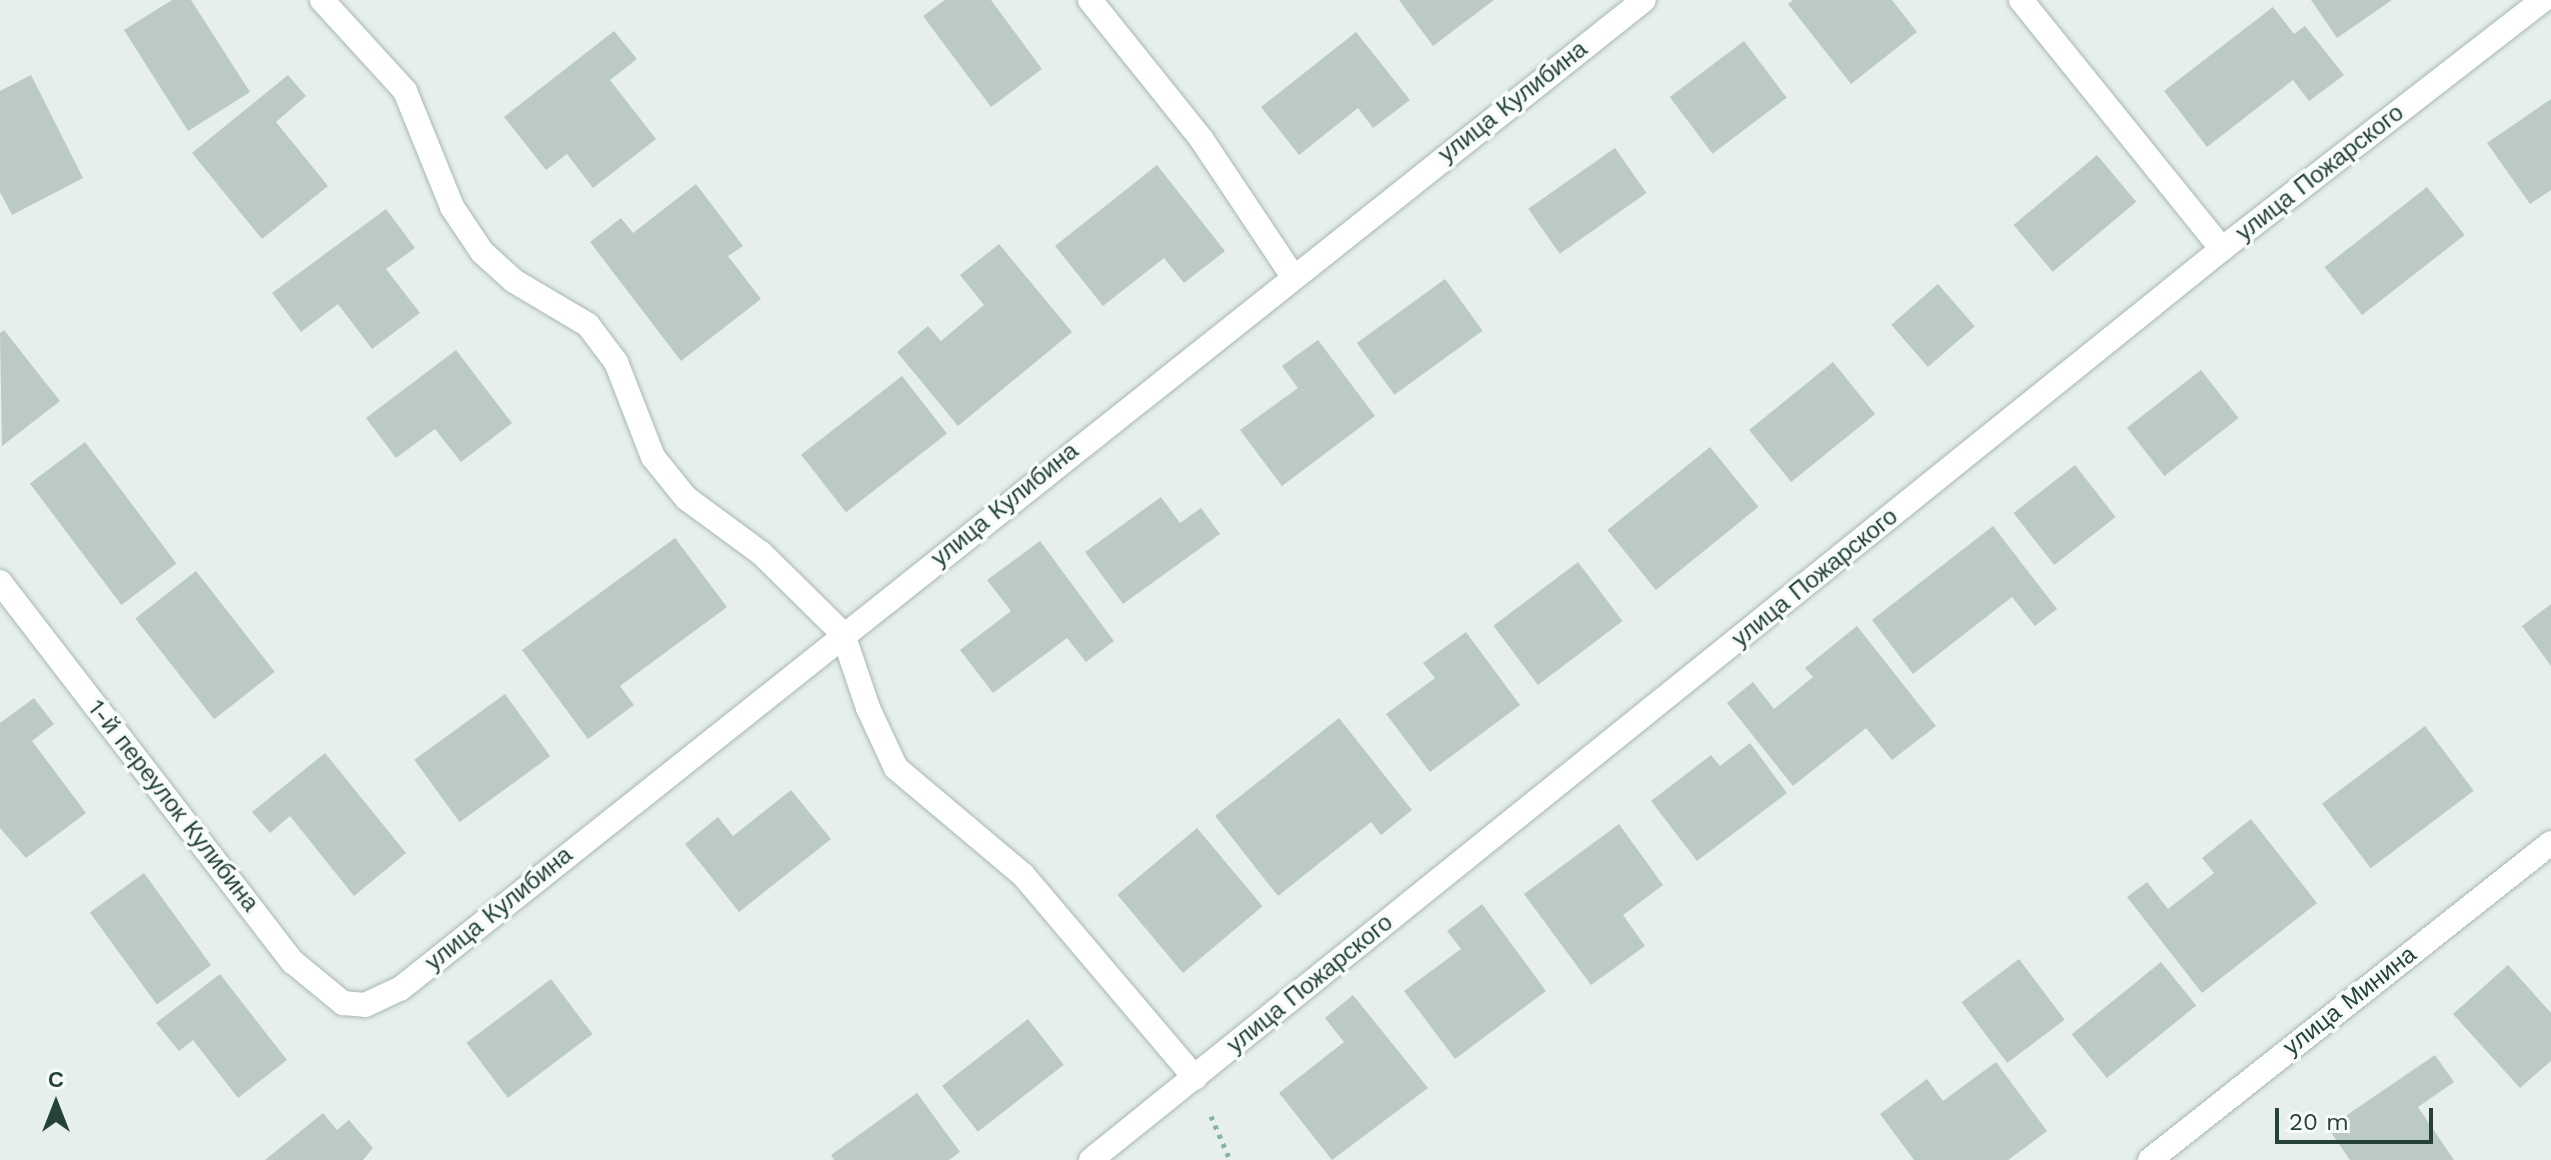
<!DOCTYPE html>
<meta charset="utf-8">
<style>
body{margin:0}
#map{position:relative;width:2551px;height:1160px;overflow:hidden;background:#e6efeb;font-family:"Work Sans",sans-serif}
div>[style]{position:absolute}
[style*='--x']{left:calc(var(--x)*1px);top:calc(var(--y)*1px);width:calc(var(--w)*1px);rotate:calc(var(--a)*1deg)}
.building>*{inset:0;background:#bbcac4;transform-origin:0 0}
.path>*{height:5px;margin-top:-2.5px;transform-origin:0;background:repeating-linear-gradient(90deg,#86b3a5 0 4px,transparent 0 10px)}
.roads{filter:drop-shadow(0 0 2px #a8b8b2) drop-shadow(0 0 2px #a8b8b2)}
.service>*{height:24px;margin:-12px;padding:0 12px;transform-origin:12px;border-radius:12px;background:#fff}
.minor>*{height:24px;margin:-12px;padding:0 12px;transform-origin:12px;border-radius:12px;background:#fff}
span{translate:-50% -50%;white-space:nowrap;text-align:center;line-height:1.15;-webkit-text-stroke:7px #f7fbf9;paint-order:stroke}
.street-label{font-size:24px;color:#24423a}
.north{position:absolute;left:16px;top:1064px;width:80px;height:80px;-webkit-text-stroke:6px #f7fbf9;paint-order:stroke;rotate:0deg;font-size:22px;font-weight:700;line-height:32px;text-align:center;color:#24423a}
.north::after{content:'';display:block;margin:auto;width:28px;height:36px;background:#24423a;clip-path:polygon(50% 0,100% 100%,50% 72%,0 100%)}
.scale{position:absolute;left:2275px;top:1108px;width:158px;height:36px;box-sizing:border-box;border:4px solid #24423a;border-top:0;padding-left:10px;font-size:24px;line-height:28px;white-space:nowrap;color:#24423a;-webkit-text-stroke:6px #f7fbf9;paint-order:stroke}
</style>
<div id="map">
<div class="building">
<div style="clip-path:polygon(172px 0,191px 0,250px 92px,188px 131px,124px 30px)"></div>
<div style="clip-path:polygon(945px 0,991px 0,1042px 69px,991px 107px,923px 16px)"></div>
<div style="clip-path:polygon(1399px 0,1494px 0,1433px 46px)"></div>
<div style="clip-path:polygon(1793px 0,1892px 0,1917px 32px,1851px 84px,1788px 4px)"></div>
<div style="clip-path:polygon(2311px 0,2392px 0,2337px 38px)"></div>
<div style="clip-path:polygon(2273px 7px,2294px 34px,2305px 26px,2344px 75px,2309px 101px,2293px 80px,2207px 147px,2164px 91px)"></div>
<div style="clip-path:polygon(614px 31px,637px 59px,610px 80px,656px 139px,593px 188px,567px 154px,546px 170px,504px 117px)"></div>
<div style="clip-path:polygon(1356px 32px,1410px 100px,1373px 128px,1358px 108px,1299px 155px,1261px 107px)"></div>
<div style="left:1744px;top:41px;width:71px;height:93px;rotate:53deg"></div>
<div style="clip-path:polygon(31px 75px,83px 178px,12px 215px,0 192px,0 91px)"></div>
<div style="clip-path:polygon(288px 75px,306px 96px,276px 122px,328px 186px,262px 239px,192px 153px)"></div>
<div style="clip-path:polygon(2551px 99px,2551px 190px,2530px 204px,2487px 143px)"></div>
<div style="left:1615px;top:148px;width:55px;height:106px;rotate:55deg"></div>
<div style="left:2097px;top:155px;width:61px;height:109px;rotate:50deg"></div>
<div style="clip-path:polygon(1157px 165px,1225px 251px,1184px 283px,1164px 258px,1103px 306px,1055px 246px)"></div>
<div style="clip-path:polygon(696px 184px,743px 246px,728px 256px,761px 299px,681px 361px,590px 242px,621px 218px,633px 233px)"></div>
<div style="left:2427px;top:187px;width:61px;height:130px;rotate:52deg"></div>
<div style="clip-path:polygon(386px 209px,415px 248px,386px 269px,420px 313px,372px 349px,338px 304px,301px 332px,272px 293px)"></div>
<div style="clip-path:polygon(999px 244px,1072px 332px,958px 426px,897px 352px,928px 326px,941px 341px,984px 305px,960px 275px)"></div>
<div style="left:1445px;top:279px;width:64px;height:109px;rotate:54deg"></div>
<div style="left:1938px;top:284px;width:56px;height:62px;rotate:49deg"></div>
<div style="clip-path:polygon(4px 330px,60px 401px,2px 446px,0 333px)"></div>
<div style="clip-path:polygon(1318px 340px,1375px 416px,1282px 486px,1240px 430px,1298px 388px,1282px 366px)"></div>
<div style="clip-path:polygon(456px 350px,512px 423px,461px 462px,435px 429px,396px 458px,366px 418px)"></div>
<div style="left:1833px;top:362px;width:67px;height:108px;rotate:51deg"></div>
<div style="left:2201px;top:370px;width:61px;height:94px;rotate:52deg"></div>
<div style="left:902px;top:376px;width:73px;height:128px;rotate:52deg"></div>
<div style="left:85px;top:442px;width:152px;height:69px;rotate:53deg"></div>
<div style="left:1710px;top:447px;width:77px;height:132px;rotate:51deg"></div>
<div style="left:2075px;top:465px;width:66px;height:78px;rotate:52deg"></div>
<div style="clip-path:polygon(1161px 497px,1180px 523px,1201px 508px,1220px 534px,1123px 604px,1085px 552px)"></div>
<div style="clip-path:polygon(1993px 526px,2057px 609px,2035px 626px,2012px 597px,1913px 674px,1872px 620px)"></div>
<div style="clip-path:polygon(675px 538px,727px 607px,620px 686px,634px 705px,588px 739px,522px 650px)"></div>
<div style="clip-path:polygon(1040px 541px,1114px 641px,1086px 662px,1067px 638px,993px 693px,960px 650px,1011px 611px,987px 580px)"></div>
<div style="left:1578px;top:562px;width:74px;height:106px;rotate:53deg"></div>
<div style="left:196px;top:571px;width:128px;height:77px;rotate:52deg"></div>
<div style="clip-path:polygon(2551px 604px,2551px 666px,2522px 626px)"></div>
<div style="clip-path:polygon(1857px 626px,1936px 726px,1892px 760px,1866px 728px,1793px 786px,1727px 703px,1753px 682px,1774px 709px,1813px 677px,1805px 668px)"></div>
<div style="clip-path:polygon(1466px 632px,1520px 705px,1430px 772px,1386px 714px,1435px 678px,1423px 663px)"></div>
<div style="left:505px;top:694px;width:77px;height:112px;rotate:54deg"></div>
<div style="clip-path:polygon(34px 698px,54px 724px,32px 741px,86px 813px,26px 858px,0 828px,0 723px)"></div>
<div style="clip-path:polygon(1339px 718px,1412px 810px,1381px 835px,1371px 822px,1278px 896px,1215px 816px)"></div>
<div style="left:2425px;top:726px;width:81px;height:129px;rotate:53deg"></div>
<div style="clip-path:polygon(1750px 743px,1787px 793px,1697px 861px,1651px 801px,1711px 755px,1720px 766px)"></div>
<div style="clip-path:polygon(325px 753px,406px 853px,354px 896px,290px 816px,270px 833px,252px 812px)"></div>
<div style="clip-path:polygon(791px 790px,831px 839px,739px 912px,685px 844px,718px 817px,733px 836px)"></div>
<div style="clip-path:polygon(2251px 819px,2317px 903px,2202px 993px,2127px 897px,2147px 882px,2168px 909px,2214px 873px,2202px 858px)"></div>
<div style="clip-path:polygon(1619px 824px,1663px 885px,1623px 915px,1645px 946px,1591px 985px,1524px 894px)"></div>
<div style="left:1197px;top:828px;width:102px;height:104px;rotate:50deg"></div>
<div style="left:144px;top:873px;width:114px;height:67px;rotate:54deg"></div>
<div style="clip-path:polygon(1482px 904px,1546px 991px,1455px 1059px,1404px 991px,1461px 949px,1447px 931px)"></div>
<div style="left:2019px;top:959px;width:76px;height:72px;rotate:53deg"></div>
<div style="left:2161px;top:962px;width:56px;height:115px;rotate:51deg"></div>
<div style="clip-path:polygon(2508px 965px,2551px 1013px,2551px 1061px,2520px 1088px,2453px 1014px)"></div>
<div style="clip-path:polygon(220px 974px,287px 1060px,238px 1098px,193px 1040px,179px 1051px,156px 1023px)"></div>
<div style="left:551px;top:979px;width:69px;height:106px;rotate:53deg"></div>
<div style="clip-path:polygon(1353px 995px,1428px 1088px,1332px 1160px,1279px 1093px,1344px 1042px,1325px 1018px)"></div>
<div style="left:1028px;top:1019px;width:58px;height:109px;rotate:52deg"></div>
<div style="clip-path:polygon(2435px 1055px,2454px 1082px,2418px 1107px,2454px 1160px,2350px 1160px,2328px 1128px)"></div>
<div style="clip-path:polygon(1996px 1062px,2047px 1131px,2008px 1160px,1914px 1160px,1880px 1114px,1927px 1079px,1943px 1101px)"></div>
<div style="clip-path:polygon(917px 1093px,960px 1152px,949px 1160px,834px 1160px,831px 1155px)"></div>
<div style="clip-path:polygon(323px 1113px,337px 1130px,349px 1120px,373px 1148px,363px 1160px,265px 1160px)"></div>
</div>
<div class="path">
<div style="--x:1211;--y:1116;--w:48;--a:66.6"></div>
</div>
<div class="roads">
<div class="service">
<div style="--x:2021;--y:0;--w:320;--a:51.1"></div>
</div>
<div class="minor">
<div style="--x:322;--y:0;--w:123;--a:47.6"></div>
<div style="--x:405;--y:91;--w:125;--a:67.9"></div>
<div style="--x:452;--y:207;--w:54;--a:56.3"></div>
<div style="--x:482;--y:252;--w:43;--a:42.2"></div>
<div style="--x:514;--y:281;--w:86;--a:30.7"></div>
<div style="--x:588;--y:325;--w:46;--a:52.9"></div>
<div style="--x:616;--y:362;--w:102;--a:68.7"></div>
<div style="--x:653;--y:457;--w:53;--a:51.2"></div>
<div style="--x:686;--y:498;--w:93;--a:36.3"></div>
<div style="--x:761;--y:553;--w:115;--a:44.6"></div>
<div style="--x:843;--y:634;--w:78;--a:71.3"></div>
<div style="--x:868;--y:708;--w:66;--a:65"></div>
<div style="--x:896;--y:768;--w:166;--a:40.1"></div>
<div style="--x:1023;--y:875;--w:266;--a:49.7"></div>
<div style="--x:1090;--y:0;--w:179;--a:51.3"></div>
<div style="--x:1202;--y:140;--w:162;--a:56.3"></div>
<div style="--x:0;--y:582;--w:480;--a:52.4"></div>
<div style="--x:293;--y:962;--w:65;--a:39.4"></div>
<div style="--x:343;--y:1003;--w:22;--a:5"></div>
<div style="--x:365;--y:1005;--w:38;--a:-25"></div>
<div style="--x:400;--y:989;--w:1589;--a:-38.49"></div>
<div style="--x:1091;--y:1160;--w:1452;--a:-38.85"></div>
<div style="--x:2222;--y:249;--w:406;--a:-37.8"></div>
<div style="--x:2150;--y:1160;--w:511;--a:-38.33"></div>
</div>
</div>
<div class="street-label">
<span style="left:1513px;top:102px;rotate:-38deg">улица Кулибина</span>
<span style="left:2320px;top:173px;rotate:-38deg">улица Пожарского</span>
<span style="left:1005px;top:505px;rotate:-39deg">улица Кулибина</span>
<span style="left:1815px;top:578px;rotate:-39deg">улица Пожарского</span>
<span style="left:173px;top:806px;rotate:52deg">1-й переулок Кулибина</span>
<span style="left:499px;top:909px;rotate:-39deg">улица Кулибина</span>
<span style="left:1310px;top:984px;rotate:-39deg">улица Пожарского</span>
<span style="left:2350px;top:1001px;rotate:-38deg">улица Минина</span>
</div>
<div class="north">С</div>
<div class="scale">20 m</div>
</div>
